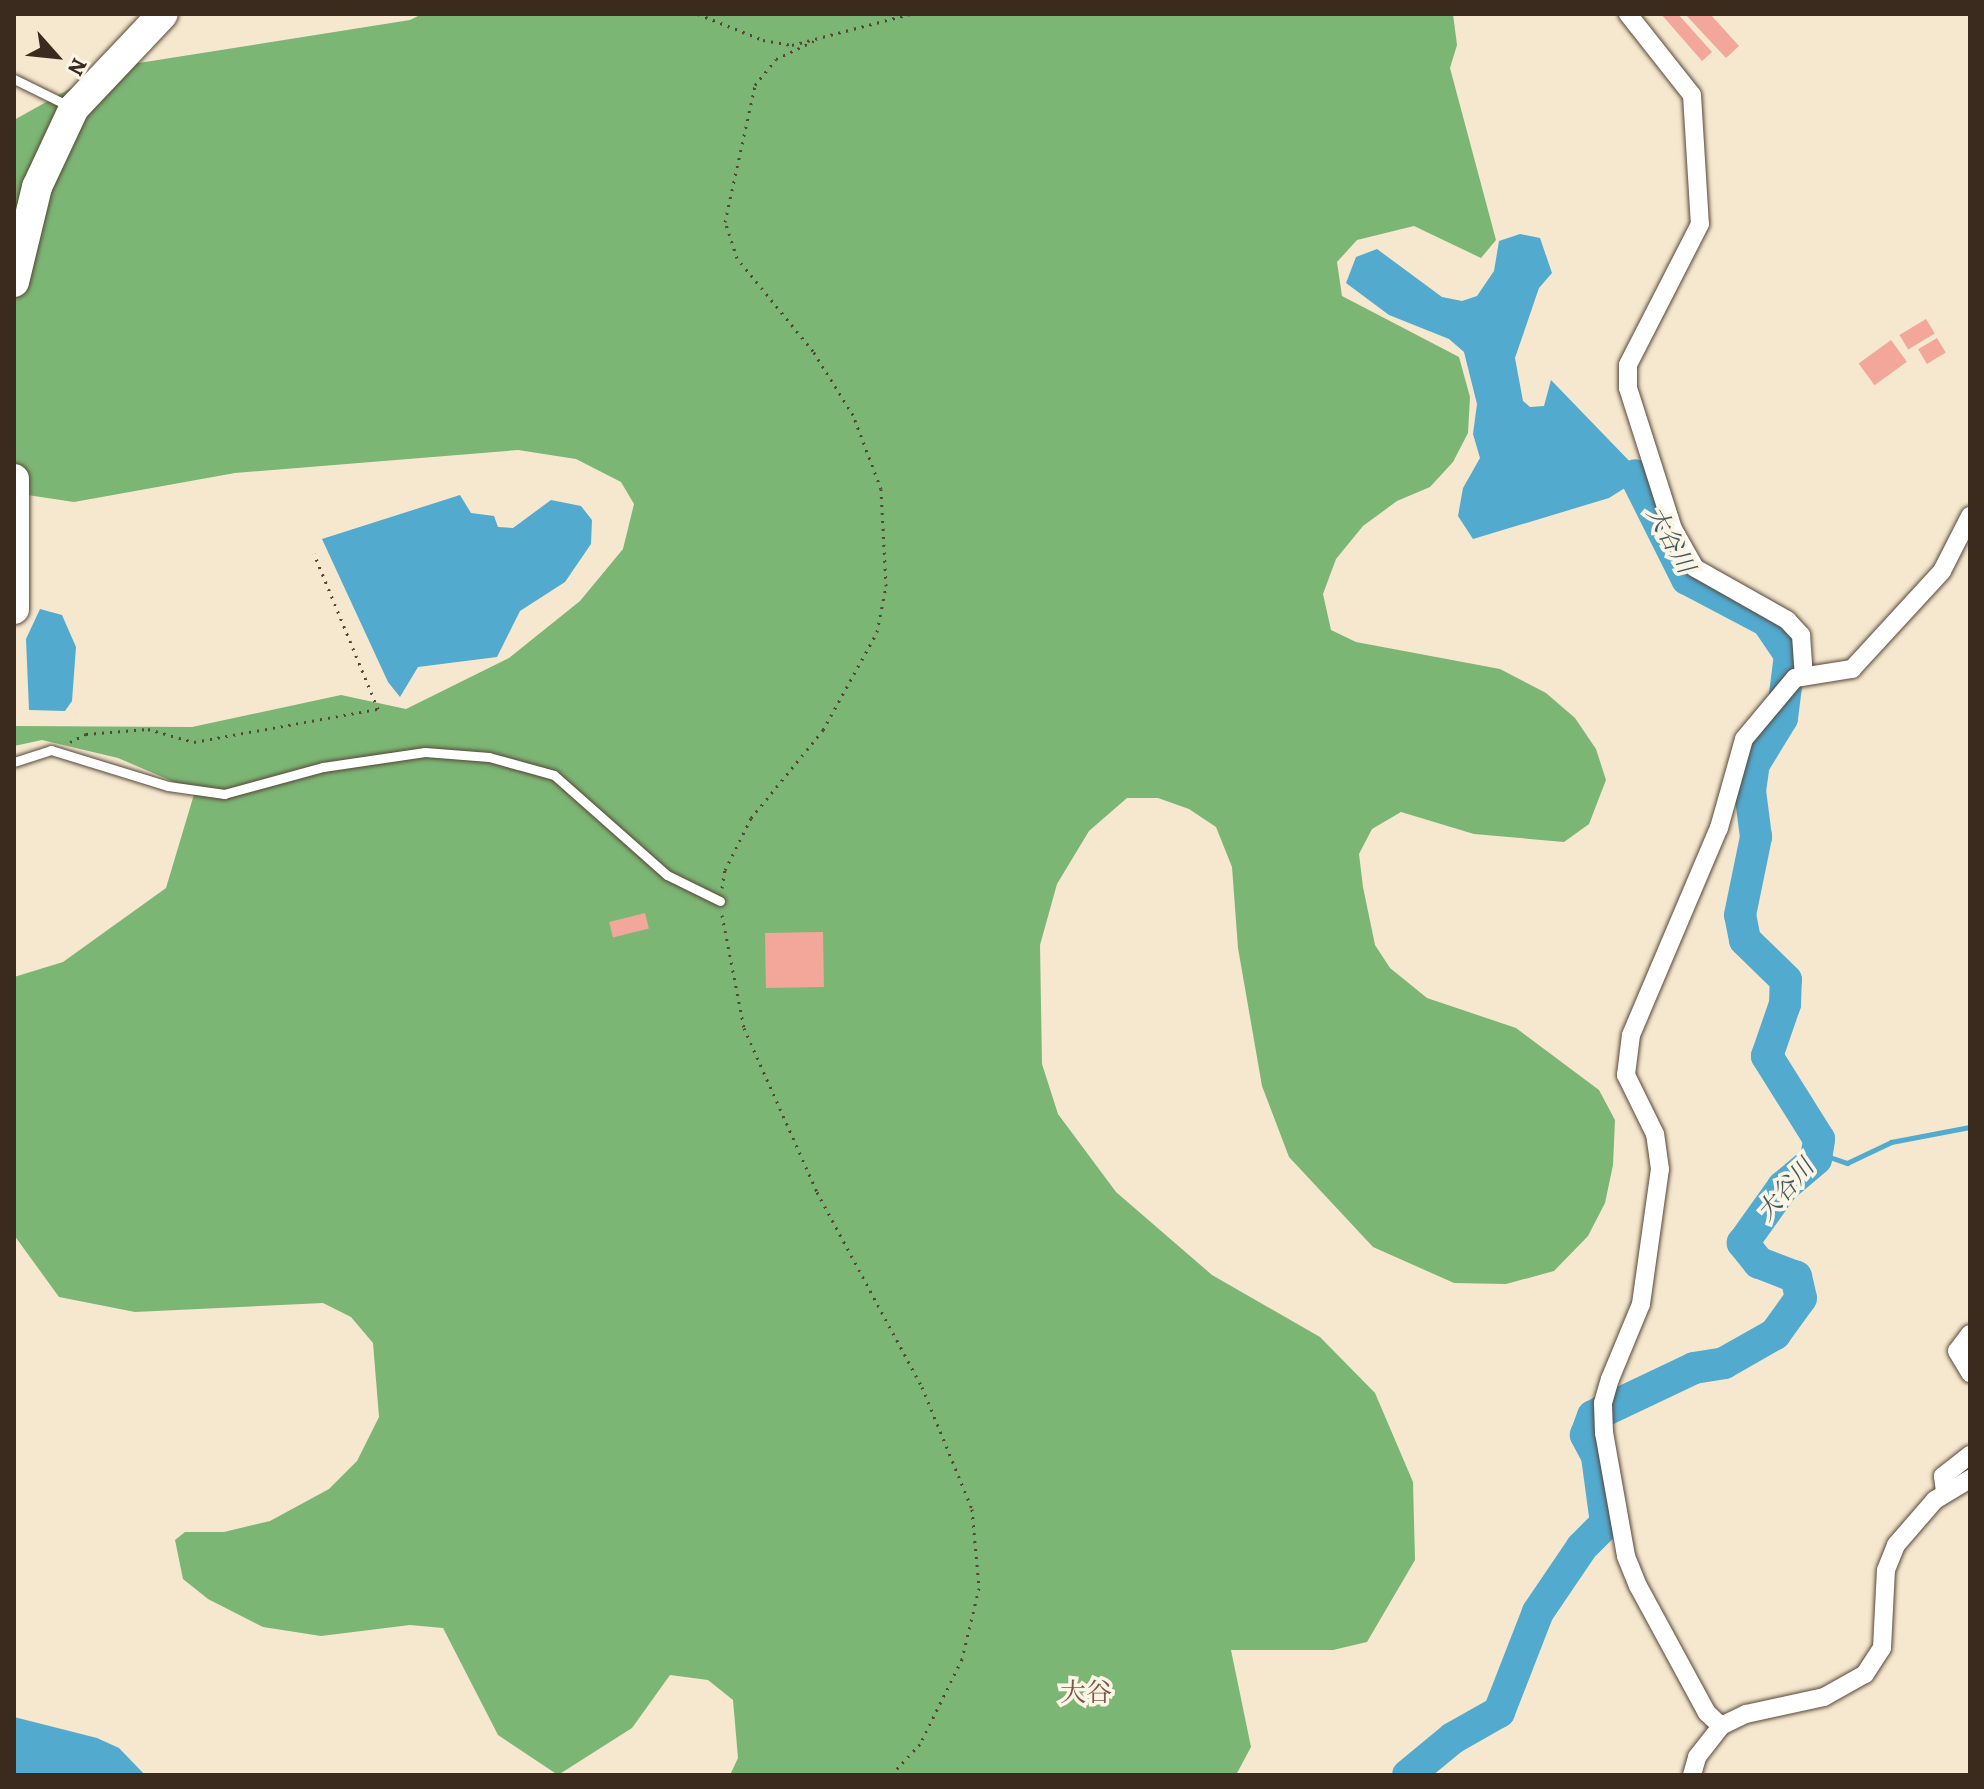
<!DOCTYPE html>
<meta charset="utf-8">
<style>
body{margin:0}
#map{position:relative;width:1984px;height:1789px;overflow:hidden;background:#f5e8ce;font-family:Alegreya,"Noto Serif JP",serif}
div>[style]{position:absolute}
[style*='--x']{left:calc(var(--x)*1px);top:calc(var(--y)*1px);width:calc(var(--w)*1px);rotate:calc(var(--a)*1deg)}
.forest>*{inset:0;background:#7cb674}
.water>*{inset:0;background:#52aacf}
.stream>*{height:5px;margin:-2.5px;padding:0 2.5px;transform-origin:2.5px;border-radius:2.5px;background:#52aacf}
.river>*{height:32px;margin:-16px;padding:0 16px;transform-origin:16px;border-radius:16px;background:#52aacf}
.building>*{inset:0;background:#f2a79a;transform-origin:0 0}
.path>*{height:3px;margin-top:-1.5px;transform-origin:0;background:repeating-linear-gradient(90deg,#574638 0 2px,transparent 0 8px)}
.roads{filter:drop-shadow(0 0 2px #574638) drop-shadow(0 0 2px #574638)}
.service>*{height:9px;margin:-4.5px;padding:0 4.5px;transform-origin:4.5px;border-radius:4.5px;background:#fff}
.minor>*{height:18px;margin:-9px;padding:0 9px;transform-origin:9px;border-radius:9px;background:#fff}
.primary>*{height:30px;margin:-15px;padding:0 15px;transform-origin:15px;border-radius:15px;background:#fff}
span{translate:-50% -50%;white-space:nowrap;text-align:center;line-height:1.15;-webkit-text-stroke:7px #fcf5e5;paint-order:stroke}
.water-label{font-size:24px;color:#43575c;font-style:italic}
.quarter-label{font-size:26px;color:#7b5649}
.frame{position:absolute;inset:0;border:16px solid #3b2a1e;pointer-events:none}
.north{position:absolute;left:16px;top:16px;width:80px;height:80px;-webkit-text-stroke:6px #fcf5e5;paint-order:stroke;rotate:117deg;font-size:22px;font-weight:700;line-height:32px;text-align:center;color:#3b2a1e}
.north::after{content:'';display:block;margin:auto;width:28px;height:36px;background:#3b2a1e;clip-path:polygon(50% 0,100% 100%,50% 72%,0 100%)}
</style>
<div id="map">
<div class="forest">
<div style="clip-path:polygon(422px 14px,1453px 14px,1457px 45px,1450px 68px,1496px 240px,1481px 258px,1414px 226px,1357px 240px,1337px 262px,1342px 296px,1459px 357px,1470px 397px,1468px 433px,1453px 462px,1430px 487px,1397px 501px,1363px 526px,1336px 559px,1323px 594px,1331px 630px,1356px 642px,1500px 669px,1546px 693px,1575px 718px,1596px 749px,1606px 780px,1589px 824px,1564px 842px,1474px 834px,1401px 812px,1372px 829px,1359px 854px,1363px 887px,1375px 945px,1390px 968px,1427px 998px,1516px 1028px,1599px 1090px,1615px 1120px,1613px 1165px,1605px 1203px,1588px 1236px,1554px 1271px,1506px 1284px,1454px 1283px,1373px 1247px,1289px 1157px,1262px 1086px,1238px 948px,1232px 867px,1216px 827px,1189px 809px,1158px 798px,1127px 798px,1089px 831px,1057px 884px,1040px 945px,1042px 1064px,1058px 1114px,1116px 1192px,1212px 1275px,1320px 1337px,1375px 1393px,1413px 1482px,1415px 1560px,1367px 1642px,1333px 1650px,1231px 1650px,1251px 1747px,1236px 1775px,730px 1775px,738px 1758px,733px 1700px,708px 1680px,670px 1675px,632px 1728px,558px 1775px,498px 1735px,443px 1628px,410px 1625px,321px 1636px,263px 1627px,208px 1599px,183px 1579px,175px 1540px,185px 1532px,224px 1532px,270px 1521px,329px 1489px,357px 1461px,379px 1417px,373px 1343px,351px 1317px,323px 1303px,135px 1312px,59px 1297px,14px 1235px,14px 977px,63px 962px,166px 888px,195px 791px,118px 758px,42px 740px,14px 746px,14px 726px,192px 727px,341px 695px,406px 709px,509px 658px,580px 601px,623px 549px,634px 504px,621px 482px,576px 459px,518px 450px,235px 473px,74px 502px,14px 493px,14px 120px,107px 68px,410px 20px)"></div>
</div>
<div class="water">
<div style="clip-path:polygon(1520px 234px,1540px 238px,1552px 273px,1539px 288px,1515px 358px,1523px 401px,1530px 407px,1544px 406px,1551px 380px,1638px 470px,1628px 486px,1609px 498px,1473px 539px,1458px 516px,1463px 488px,1480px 458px,1473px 434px,1477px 404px,1464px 352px,1449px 339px,1389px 315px,1346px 283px,1356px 257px,1377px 249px,1442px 297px,1462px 301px,1477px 296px,1494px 271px,1499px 241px)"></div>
<div style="clip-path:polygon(460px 495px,471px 513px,494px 516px,498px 527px,513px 528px,551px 500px,581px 506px,592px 520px,591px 544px,565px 582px,520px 611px,497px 657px,418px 667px,400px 697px,388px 682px,322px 539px)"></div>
<div style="clip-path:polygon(40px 609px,62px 615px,76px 647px,72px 701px,65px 711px,29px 710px,26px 639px)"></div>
<div style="clip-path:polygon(14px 1717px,97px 1738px,119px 1748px,145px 1775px,14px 1775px)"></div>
</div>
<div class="stream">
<div style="--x:1818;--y:1153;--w:31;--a:19"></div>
<div style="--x:1847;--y:1163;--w:49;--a:-25.5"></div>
<div style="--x:1891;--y:1142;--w:80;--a:-10.8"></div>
</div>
<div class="river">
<div style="--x:1408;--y:1775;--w:58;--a:-39.4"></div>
<div style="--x:1453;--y:1738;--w:53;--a:-29.5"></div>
<div style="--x:1499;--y:1712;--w:107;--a:-68.7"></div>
<div style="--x:1538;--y:1612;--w:78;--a:-55.9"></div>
<div style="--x:1582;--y:1547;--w:34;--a:-45"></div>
<div style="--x:1606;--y:1523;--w:68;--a:-97.7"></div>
<div style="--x:1597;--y:1456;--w:24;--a:-118"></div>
<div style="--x:1586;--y:1435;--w:20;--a:-70"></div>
<div style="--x:1593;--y:1416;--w:112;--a:-25.4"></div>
<div style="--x:1694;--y:1368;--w:30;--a:-9"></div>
<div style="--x:1724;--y:1363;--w:59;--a:-29.6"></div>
<div style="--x:1775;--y:1334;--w:44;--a:-54.2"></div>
<div style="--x:1801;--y:1298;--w:22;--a:-103"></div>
<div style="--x:1796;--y:1277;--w:40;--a:-159"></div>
<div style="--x:1759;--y:1263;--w:26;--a:-129"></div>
<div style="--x:1743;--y:1243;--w:69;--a:-54.5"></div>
<div style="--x:1783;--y:1187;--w:43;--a:-40.3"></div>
<div style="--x:1816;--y:1159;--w:20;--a:-81"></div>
<div style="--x:1819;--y:1139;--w:98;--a:-122.1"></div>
<div style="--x:1767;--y:1056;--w:55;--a:-70.9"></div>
<div style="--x:1785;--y:1004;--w:24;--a:-88"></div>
<div style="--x:1786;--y:980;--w:57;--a:-135.7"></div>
<div style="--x:1745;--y:940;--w:25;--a:-101"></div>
<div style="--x:1740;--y:915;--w:80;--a:-78.4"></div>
<div style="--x:1756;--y:837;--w:46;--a:-97.4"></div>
<div style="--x:1750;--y:791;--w:27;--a:-82"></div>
<div style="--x:1754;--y:764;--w:54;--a:-58.7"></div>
<div style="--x:1782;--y:718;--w:64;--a:-82.8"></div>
<div style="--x:1790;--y:655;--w:41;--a:-124.1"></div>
<div style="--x:1767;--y:621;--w:90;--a:-152.3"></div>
<div style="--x:1687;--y:579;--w:116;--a:-116.6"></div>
</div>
<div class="building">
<div style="clip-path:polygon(1661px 14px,1678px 14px,1712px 52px,1702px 61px)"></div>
<div style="clip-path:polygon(1685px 14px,1710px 14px,1739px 46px,1726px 58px)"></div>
<div style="left:1926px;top:319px;width:17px;height:31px;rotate:59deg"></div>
<div style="left:1937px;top:338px;width:17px;height:22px;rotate:59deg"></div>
<div style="left:1891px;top:340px;width:27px;height:40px;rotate:54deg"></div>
<div style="left:645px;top:913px;width:16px;height:37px;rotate:76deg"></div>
<div style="left:823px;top:932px;width:55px;height:58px;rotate:89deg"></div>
</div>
<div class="path">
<div style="--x:698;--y:14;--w:70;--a:21.8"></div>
<div style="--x:763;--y:40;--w:29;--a:10"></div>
<div style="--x:792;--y:45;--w:122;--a:-14.7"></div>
<div style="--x:70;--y:742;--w:18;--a:-27"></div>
<div style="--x:86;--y:734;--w:62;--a:-4.6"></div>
<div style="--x:148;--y:729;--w:48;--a:15.8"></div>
<div style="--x:194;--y:742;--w:187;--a:-10.2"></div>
<div style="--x:378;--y:709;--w:168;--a:-112.4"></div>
<div style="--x:722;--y:888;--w:18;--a:-81"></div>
<div style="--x:725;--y:870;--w:58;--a:-63.4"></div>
<div style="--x:751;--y:818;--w:114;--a:-50.7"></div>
<div style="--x:823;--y:730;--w:112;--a:-61.1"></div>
<div style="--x:877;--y:632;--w:47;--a:-78.9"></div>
<div style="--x:886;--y:586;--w:97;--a:-93"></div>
<div style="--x:881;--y:489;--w:79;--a:-110.7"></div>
<div style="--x:853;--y:415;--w:75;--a:-122"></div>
<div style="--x:813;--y:351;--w:120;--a:-129.3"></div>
<div style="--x:737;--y:258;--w:38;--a:-108"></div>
<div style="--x:725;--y:222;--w:140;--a:-77.6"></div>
<div style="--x:755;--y:85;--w:33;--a:-51"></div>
<div style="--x:776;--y:59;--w:47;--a:-25.5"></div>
<div style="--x:722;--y:915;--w:115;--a:79"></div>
<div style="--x:744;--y:1028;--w:180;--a:66"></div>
<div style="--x:817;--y:1192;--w:221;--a:61.7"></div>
<div style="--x:922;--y:1387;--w:132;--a:67.7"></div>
<div style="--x:972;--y:1509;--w:79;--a:84.9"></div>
<div style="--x:979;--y:1588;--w:73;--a:103.5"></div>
<div style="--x:962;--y:1659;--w:95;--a:116.3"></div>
<div style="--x:920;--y:1744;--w:42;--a:133.1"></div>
</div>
<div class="roads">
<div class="service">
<div style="--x:14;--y:79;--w:64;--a:26.2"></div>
<div style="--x:14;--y:762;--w:39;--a:-18"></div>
<div style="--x:51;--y:750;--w:122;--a:17.1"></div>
<div style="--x:168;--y:786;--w:57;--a:8.1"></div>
<div style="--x:224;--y:794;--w:103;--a:-15.3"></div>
<div style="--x:323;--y:767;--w:103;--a:-8.4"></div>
<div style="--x:425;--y:752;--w:64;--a:4.5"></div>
<div style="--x:489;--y:757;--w:67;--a:15.5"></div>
<div style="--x:554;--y:775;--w:151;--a:41.5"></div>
<div style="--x:667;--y:875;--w:59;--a:26.1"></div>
</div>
<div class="minor">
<div style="--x:1628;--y:14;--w:103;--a:51.7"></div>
<div style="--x:1692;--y:95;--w:129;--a:86.5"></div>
<div style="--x:1700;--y:224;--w:158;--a:117.1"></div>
<div style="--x:1628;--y:365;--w:23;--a:90"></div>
<div style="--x:1628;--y:388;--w:148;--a:72.3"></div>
<div style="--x:1673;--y:529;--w:45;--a:60.6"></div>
<div style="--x:1695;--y:568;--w:106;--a:29.5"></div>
<div style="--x:1787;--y:620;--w:21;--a:47"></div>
<div style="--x:1801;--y:635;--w:39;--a:86"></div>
<div style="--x:1970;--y:1334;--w:21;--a:127"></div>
<div style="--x:1957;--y:1351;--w:26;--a:59"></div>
<div style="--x:1945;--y:1492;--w:16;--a:-97"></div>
<div style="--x:1943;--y:1476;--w:34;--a:-38"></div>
<div style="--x:1721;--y:1726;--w:19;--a:-137"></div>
<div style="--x:1707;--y:1713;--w:145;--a:-118.5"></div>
<div style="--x:1638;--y:1586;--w:32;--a:-112"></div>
<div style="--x:1626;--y:1556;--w:125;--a:-100.1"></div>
<div style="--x:1604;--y:1433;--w:30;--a:-92"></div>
<div style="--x:1603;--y:1403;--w:25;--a:-74"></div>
<div style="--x:1610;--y:1379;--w:81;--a:-67.5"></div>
<div style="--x:1641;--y:1304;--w:136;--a:-82"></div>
<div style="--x:1660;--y:1169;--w:35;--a:-98"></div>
<div style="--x:1655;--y:1134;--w:66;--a:-116.2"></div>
<div style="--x:1626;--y:1075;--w:40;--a:-82.9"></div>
<div style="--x:1631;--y:1035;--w:225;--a:-67"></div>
<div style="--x:1719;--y:828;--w:92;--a:-74.3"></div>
<div style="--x:1744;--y:739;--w:80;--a:-50.1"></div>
<div style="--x:1795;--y:678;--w:58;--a:-9"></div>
<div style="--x:1852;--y:669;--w:133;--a:-47.4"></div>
<div style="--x:1942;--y:571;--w:62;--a:-63"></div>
<div style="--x:1692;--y:1775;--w:19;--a:-74"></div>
<div style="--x:1697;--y:1757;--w:39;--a:-52"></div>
<div style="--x:1721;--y:1726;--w:28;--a:-26"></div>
<div style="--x:1746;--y:1714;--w:80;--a:-12.3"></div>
<div style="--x:1824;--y:1697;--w:47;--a:-29.3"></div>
<div style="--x:1865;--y:1674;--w:31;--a:-57"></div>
<div style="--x:1882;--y:1648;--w:78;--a:-87.1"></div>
<div style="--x:1886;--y:1570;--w:27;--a:-68"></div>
<div style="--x:1896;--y:1545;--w:60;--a:-49.1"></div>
<div style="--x:1935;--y:1500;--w:41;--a:-31"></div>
</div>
<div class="primary">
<div style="--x:14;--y:282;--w:98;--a:-76.4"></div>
<div style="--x:37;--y:187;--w:87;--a:-64.9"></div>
<div style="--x:74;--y:108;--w:129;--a:-46.6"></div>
<div style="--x:14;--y:479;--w:130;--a:90"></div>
</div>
</div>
<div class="water-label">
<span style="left:1670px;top:540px;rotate:61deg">大谷川</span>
<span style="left:1786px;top:1190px;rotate:-49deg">大谷川</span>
</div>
<div class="quarter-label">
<span style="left:1086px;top:1693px">大谷</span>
</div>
<div class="frame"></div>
<div class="north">N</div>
</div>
